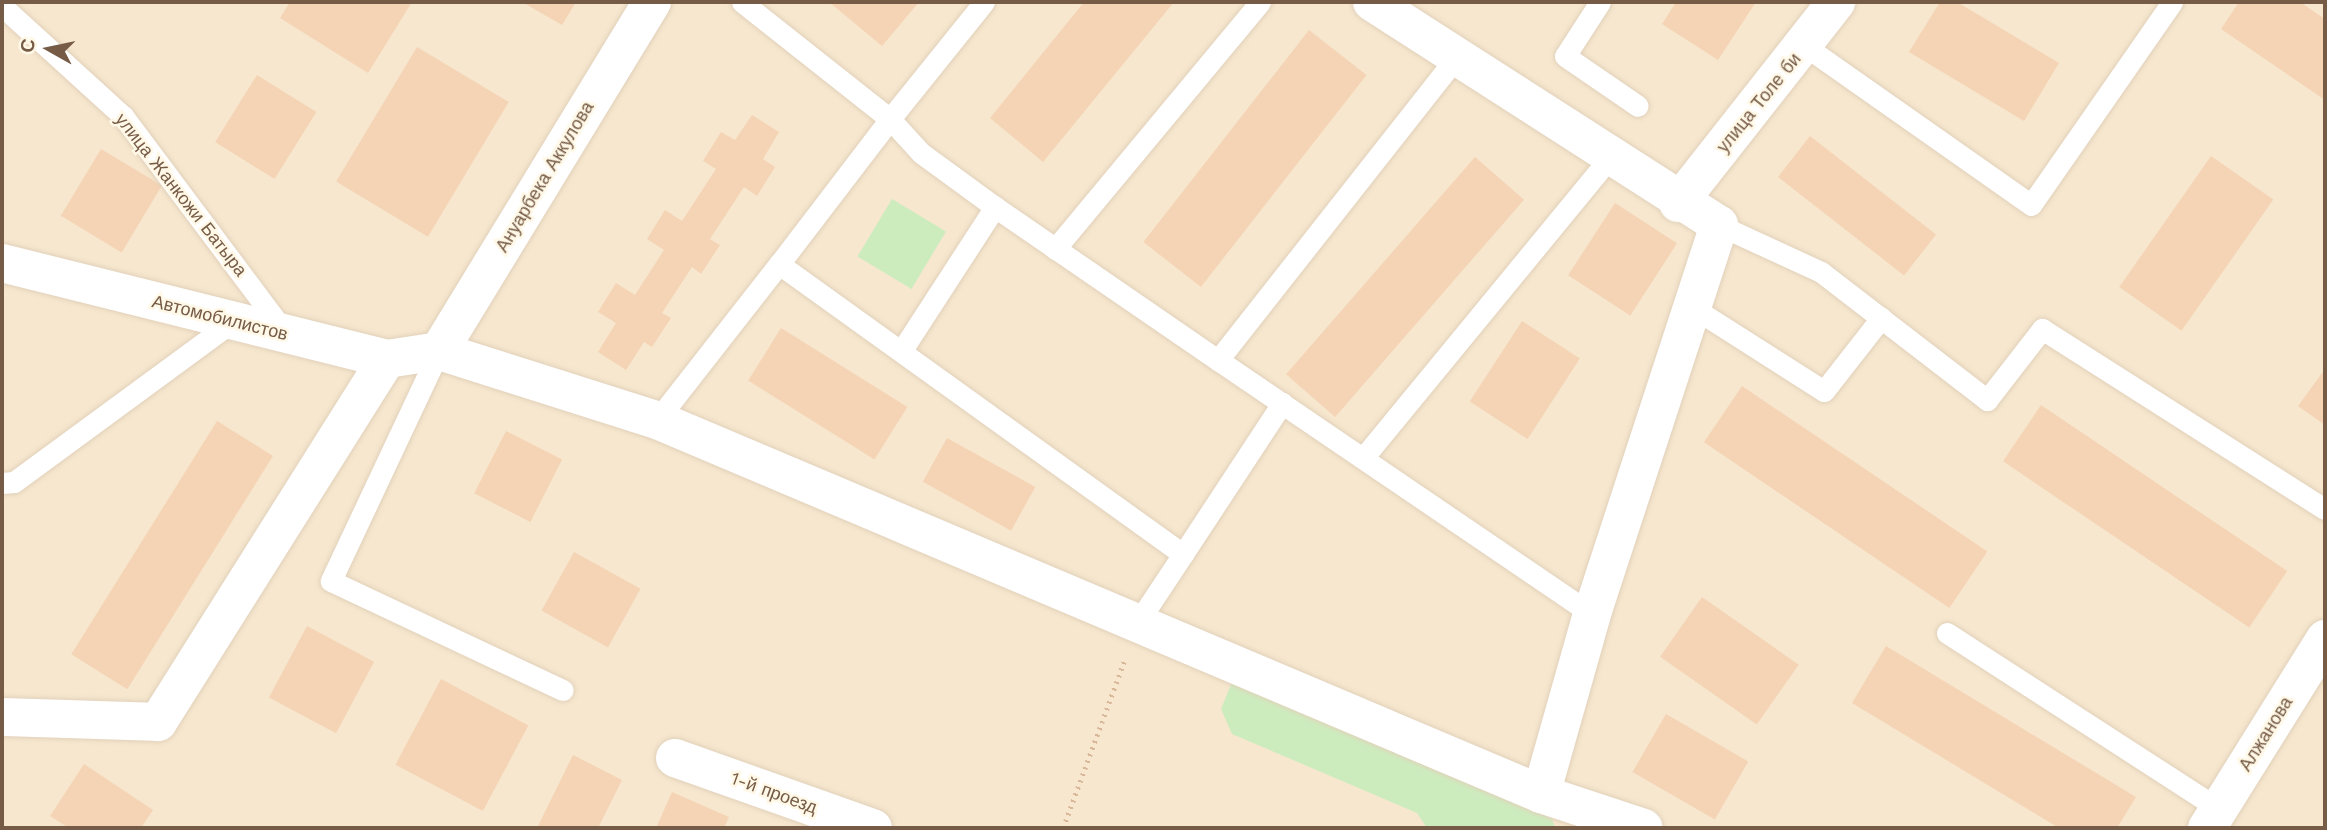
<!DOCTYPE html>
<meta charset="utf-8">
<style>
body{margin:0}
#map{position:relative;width:2327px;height:830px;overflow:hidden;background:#fef4e0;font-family:"Work Sans",sans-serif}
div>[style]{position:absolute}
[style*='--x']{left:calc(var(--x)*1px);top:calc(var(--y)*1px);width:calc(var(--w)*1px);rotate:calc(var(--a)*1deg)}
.residential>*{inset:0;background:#f6e7ce;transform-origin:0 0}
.green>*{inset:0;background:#cdecbe;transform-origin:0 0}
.building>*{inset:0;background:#f5d4b5;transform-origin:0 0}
.path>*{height:4.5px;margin-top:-2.25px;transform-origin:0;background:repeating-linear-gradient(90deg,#d9b799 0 2px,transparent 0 7px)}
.roads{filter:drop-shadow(0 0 2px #e2d1bb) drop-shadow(0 0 2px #e2d1bb)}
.lane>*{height:21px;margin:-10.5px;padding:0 10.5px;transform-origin:10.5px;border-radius:10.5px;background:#fff}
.street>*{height:38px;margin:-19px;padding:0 19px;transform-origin:19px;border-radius:19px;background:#fff}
span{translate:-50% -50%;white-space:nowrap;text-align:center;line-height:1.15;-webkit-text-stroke:5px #fff8e7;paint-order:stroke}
.street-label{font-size:18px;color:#765b46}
.frame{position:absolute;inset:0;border:4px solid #765b46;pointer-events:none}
.north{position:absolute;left:14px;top:14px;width:70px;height:70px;-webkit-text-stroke:5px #fff8e7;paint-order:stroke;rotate:279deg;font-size:19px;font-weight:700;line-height:28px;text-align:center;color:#765b46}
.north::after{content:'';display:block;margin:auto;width:24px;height:32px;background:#765b46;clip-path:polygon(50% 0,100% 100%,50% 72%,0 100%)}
</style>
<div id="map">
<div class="residential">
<div style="left:2px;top:2px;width:2323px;height:826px"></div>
</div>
<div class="green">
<div style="left:892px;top:199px;width:63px;height:67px;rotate:31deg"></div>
<div style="clip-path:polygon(1234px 677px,1552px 819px,1555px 828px,1427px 828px,1417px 813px,1232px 734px,1221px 709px)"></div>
</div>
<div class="building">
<div style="clip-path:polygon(290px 2px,412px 2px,368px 73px,280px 18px)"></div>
<div style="clip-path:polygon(522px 2px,576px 2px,562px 25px)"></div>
<div style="clip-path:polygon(829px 2px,919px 2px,882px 46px)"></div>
<div style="clip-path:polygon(1084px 2px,1174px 2px,1043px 162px,990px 118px)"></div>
<div style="clip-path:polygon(1676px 2px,1756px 2px,1718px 60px,1662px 24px)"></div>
<div style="clip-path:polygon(1940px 2px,1957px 2px,2059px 63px,2024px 121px,1909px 52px)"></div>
<div style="clip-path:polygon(2239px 2px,2300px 2px,2325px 19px,2325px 100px,2221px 29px)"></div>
<div style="left:1309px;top:30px;width:73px;height:269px;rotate:38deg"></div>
<div style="left:417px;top:47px;width:107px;height:157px;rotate:31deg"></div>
<div style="left:257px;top:75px;width:70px;height:79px;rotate:32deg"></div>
<div style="clip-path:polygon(752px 115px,779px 132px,763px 159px,775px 167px,757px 196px,744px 187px,710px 239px,720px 245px,701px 274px,692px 267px,662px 313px,671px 318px,652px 347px,644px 342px,626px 370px,598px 352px,616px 323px,598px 312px,616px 283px,635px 295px,664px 250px,647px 239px,665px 210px,682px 221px,716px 169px,703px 161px,721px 132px,735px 140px)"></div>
<div style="left:1810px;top:136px;width:160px;height:52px;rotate:38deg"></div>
<div style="left:101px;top:149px;width:71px;height:78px;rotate:31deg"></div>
<div style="left:2211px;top:156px;width:76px;height:160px;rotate:35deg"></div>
<div style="left:1475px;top:157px;width:65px;height:288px;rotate:41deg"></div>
<div style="left:1615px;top:203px;width:74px;height:86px;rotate:33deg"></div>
<div style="left:1522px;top:321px;width:69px;height:96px;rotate:33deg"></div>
<div style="left:781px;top:328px;width:149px;height:62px;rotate:32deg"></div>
<div style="clip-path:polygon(2325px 369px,2325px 425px,2298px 406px)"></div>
<div style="left:1742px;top:386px;width:296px;height:68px;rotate:34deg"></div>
<div style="left:2041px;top:405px;width:297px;height:68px;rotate:34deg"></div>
<div style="left:217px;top:421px;width:66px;height:275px;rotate:32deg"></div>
<div style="left:506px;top:431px;width:63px;height:70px;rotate:27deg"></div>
<div style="left:947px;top:438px;width:101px;height:50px;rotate:29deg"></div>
<div style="left:574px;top:552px;width:76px;height:67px;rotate:29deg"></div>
<div style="left:1702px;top:597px;width:118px;height:73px;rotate:35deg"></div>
<div style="left:307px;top:626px;width:76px;height:81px;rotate:28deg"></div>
<div style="clip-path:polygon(1886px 646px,2136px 797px,2117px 828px,2059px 828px,1852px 703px)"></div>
<div style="left:441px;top:679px;width:99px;height:97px;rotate:28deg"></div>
<div style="left:1666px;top:714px;width:95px;height:67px;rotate:30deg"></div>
<div style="clip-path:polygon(573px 755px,622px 780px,598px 828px,537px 828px)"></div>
<div style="clip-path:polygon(84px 764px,153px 810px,141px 828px,69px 828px,50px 816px)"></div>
<div style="clip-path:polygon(672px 792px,729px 817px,724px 828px,656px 828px)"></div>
</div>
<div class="path">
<div style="--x:1063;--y:828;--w:180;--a:-69.9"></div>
</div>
<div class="roads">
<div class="lane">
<div style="--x:742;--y:2;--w:189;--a:38.3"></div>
<div style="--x:890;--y:119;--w:183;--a:127.4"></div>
<div style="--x:779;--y:264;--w:497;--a:35.7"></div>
<div style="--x:1183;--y:554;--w:82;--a:123.5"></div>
<div style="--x:984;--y:2;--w:150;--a:128.8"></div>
<div style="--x:890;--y:119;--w:46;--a:47.6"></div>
<div style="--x:921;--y:153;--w:92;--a:36.1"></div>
<div style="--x:995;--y:207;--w:270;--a:34.5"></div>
<div style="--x:1218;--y:360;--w:383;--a:-51.8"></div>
<div style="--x:1600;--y:2;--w:64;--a:122.9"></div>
<div style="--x:1565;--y:56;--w:88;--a:34.4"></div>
<div style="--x:2;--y:6;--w:164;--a:42.3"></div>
<div style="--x:123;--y:116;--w:269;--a:53.2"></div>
<div style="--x:1805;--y:46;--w:276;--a:35.1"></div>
<div style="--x:2031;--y:205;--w:247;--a:-55.2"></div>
<div style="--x:1719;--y:225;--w:112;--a:24.7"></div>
<div style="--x:1821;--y:272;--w:210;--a:37.6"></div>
<div style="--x:1987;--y:400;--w:90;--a:-52.2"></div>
<div style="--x:2042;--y:329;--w:335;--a:32.5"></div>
<div style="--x:1055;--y:249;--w:321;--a:-50.3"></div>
<div style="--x:1692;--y:307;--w:156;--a:32.5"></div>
<div style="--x:1824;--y:391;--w:93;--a:-52"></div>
<div style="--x:902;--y:350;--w:171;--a:-57"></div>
<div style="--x:439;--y:351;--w:254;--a:115.2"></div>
<div style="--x:331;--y:581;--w:256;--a:25.2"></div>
<div style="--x:1218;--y:360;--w:452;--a:34.2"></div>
<div style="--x:657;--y:420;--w:198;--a:-52"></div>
<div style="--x:1363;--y:458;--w:392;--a:-50.6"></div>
<div style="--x:2;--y:483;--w:12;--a:-5"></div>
<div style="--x:14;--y:482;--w:272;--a:-36.3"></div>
<div style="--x:1183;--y:554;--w:181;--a:-56.7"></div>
<div style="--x:1947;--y:633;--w:324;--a:32.9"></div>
</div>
<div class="street">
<div style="--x:1372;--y:2;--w:412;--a:32.7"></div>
<div style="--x:1719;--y:225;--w:409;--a:108.1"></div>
<div style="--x:1592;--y:614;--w:187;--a:105.8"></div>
<div style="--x:1678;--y:203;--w:256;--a:-51.8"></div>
<div style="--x:2;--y:263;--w:397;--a:14"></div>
<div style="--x:387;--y:359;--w:53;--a:-8.7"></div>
<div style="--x:439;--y:351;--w:229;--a:17.6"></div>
<div style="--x:657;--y:420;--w:960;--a:22.93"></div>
<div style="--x:1541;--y:794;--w:108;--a:18.3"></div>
<div style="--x:439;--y:351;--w:409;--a:-58.6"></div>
<div style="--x:2;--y:717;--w:156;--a:1.8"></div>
<div style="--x:158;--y:722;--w:429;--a:-57.8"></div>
<div style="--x:675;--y:758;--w:210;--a:19.5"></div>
<div style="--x:2207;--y:828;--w:223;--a:-58"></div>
</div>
</div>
<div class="street-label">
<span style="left:1759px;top:103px;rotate:-51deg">улица Толе би</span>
<span style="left:545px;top:177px;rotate:-59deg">Ануарбека Аккулова</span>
<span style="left:181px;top:195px;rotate:52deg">улица Жанкожи Батыра</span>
<span style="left:220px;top:318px;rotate:14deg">Автомобилистов</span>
<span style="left:2266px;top:734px;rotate:-58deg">Алжанова</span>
<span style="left:774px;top:793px;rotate:20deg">1-й проезд</span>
</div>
<div class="frame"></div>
<div class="north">С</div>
</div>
